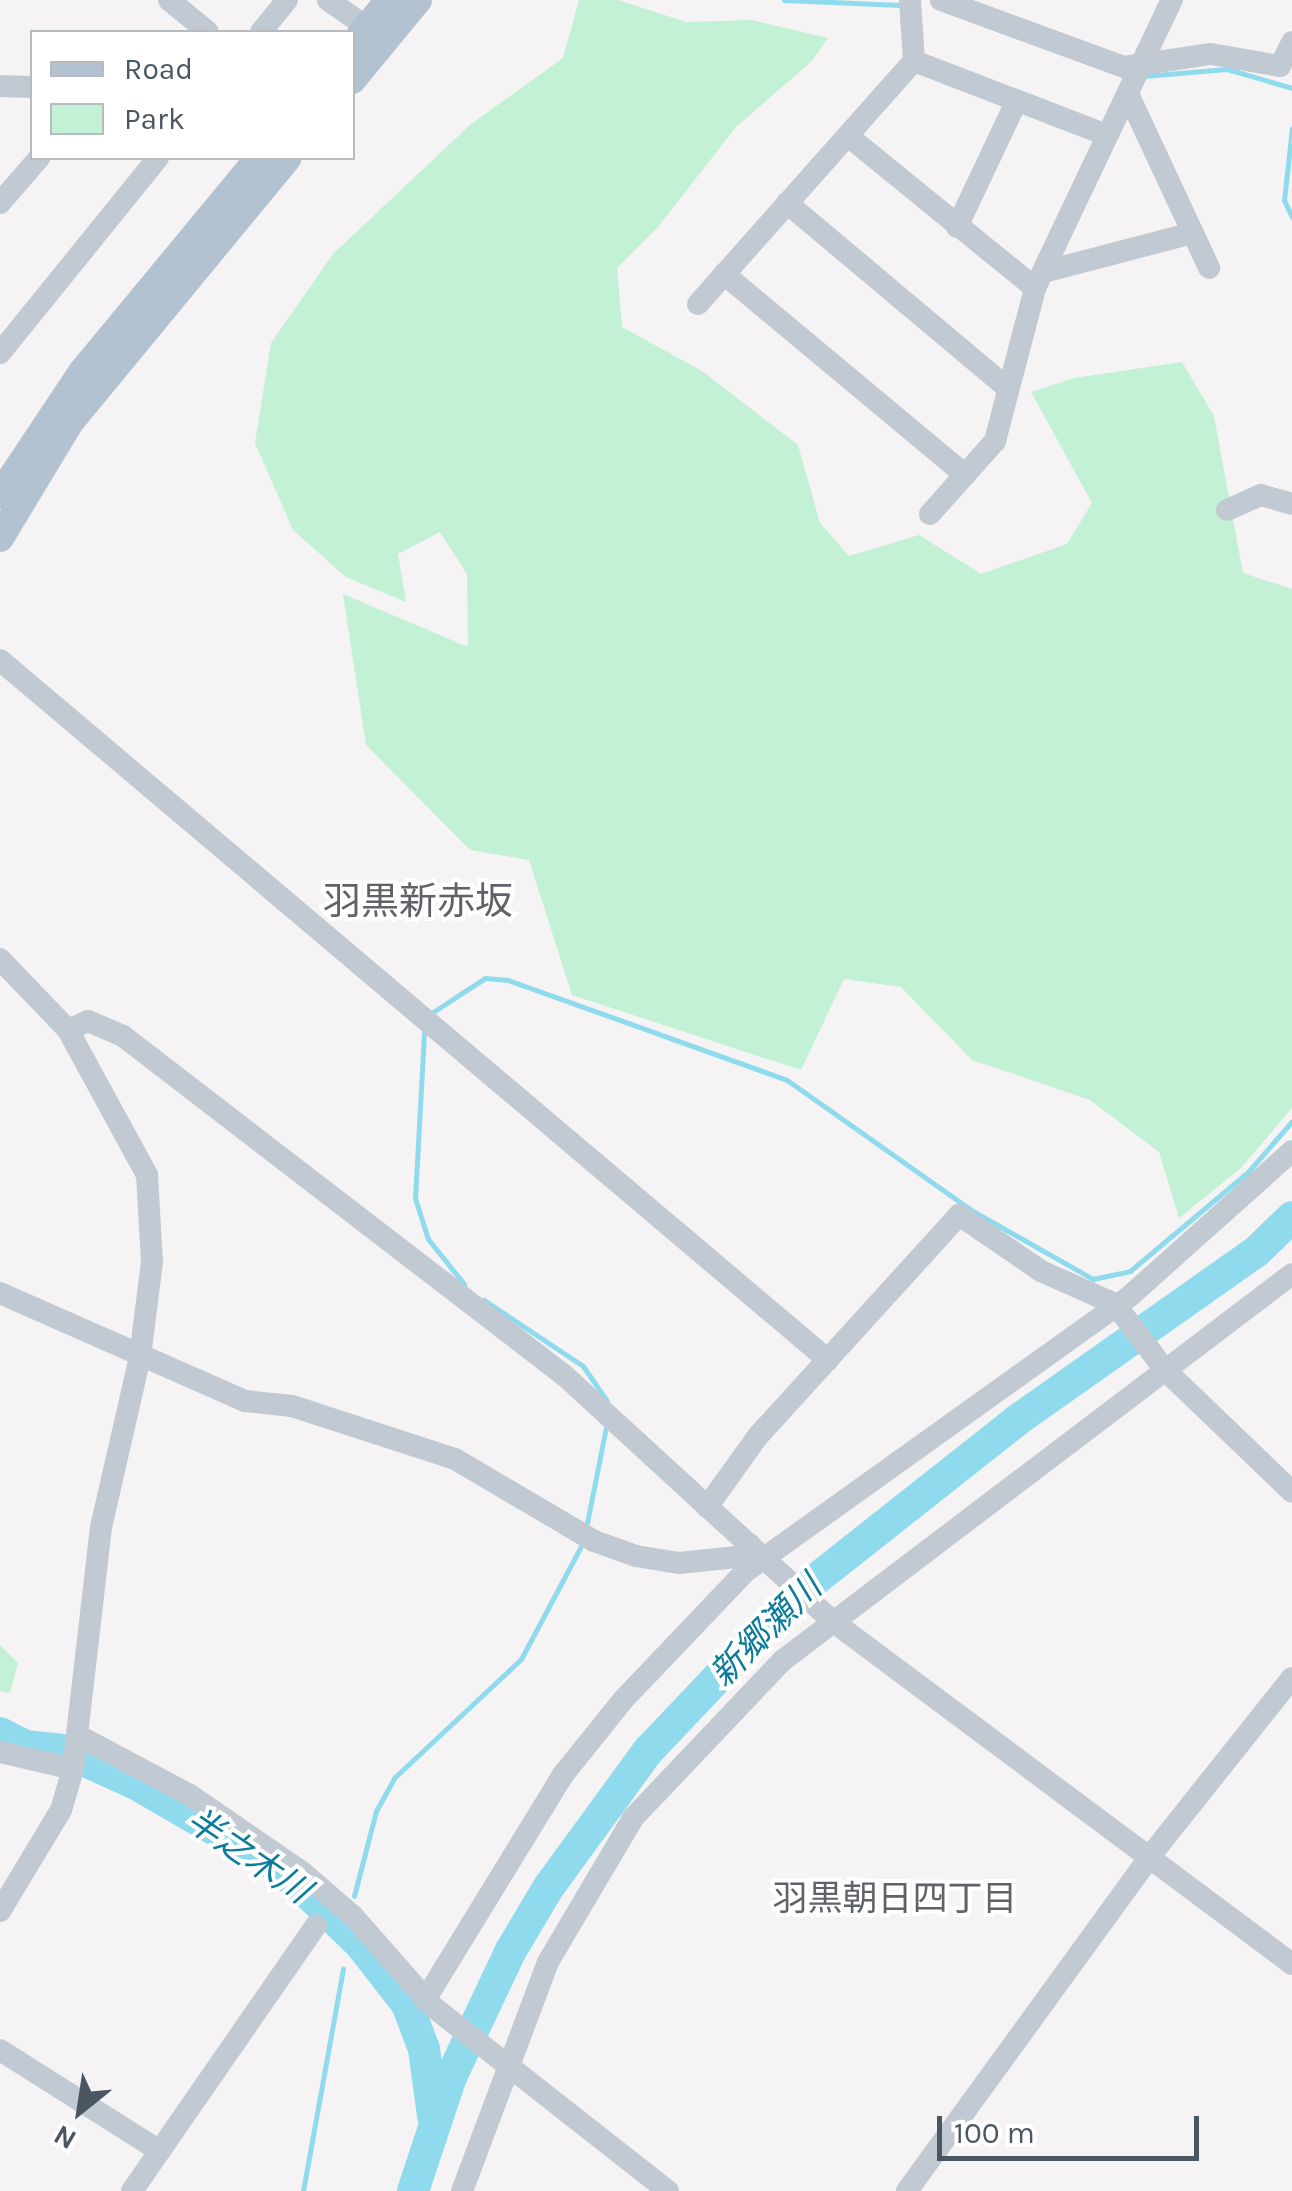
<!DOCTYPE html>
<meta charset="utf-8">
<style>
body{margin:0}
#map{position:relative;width:1292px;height:2191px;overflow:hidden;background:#f5f3f3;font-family:Karla,"Noto Sans JP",sans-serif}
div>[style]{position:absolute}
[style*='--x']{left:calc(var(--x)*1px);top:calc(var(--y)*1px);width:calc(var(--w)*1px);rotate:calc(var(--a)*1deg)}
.green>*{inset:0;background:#c3f1d5}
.stream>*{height:5px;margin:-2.5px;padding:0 2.5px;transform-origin:2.5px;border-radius:2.5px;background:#90daee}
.river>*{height:32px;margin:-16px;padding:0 16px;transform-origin:16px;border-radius:16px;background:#90daee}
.minor>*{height:22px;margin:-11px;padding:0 11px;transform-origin:11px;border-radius:11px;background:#c1cad2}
.major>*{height:28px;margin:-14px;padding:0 14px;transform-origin:14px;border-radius:14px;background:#b3c2d1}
span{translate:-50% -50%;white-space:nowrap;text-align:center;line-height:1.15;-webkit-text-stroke:8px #fff;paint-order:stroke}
.water-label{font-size:35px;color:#0c7c9b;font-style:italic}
.neighbourhood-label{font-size:35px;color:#5f6368}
.quarter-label{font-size:38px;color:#5f6368}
.legend{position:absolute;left:30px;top:30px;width:325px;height:130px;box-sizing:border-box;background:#fff;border:2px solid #b7bbc0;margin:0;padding:12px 18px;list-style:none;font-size:30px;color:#4a5661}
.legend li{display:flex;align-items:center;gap:20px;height:50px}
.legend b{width:50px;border:2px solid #b7bbc0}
.north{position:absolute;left:30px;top:2061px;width:100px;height:100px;-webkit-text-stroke:8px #fff;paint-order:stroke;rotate:210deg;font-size:28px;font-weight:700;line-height:40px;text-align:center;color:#4a5661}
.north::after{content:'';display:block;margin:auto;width:35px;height:45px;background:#4a5661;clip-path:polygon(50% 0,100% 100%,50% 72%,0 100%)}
.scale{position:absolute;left:937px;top:2116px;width:262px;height:45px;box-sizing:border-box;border:5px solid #4a5661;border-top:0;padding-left:12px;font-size:30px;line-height:35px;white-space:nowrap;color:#4a5661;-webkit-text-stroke:8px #fff;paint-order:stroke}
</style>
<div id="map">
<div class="green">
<div style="clip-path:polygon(579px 0,618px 0,686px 22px,751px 20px,828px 38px,812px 61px,736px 127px,658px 227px,617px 268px,622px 327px,702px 371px,798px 445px,820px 523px,849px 556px,919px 535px,981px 574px,1067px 544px,1092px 503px,1031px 392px,1074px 378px,1182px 362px,1214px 416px,1243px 573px,1292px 589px,1292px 1108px,1241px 1168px,1179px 1218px,1159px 1152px,1090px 1100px,972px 1060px,901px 987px,844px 979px,801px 1070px,572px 995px,529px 860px,470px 850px,366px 745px,343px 594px,468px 647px,467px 574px,440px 532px,398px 554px,406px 602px,346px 577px,293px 530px,255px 443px,271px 343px,333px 254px,471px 124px,563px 58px)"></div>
<div style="clip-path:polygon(0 1645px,18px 1663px,10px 1693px,0 1691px)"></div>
</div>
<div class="stream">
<div style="--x:784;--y:0;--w:117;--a:2.4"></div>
<div style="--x:1144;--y:76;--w:83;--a:-4.8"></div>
<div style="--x:1227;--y:69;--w:68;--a:16.3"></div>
<div style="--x:1292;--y:128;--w:72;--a:96.3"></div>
<div style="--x:1284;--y:200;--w:19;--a:65"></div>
<div style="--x:433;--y:1012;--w:62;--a:-33.2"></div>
<div style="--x:485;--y:978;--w:23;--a:5"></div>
<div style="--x:508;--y:980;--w:296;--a:19.7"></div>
<div style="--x:787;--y:1080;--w:225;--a:35.2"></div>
<div style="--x:971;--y:1210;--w:140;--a:29.5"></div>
<div style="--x:1093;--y:1279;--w:38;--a:-12"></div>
<div style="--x:1130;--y:1271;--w:154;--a:-40"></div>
<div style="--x:1248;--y:1172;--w:67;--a:-49.2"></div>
<div style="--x:424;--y:1033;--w:165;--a:93.1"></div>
<div style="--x:415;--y:1198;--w:43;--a:72.4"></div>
<div style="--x:428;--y:1239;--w:58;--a:51.3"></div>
<div style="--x:484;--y:1300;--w:119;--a:33.7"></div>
<div style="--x:583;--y:1366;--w:42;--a:55.6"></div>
<div style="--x:587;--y:1523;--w:98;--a:-78.8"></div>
<div style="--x:354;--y:1896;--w:88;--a:-75.5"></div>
<div style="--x:376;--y:1811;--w:38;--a:-61"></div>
<div style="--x:394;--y:1778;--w:174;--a:-43.1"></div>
<div style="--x:521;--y:1659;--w:126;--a:-62"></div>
<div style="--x:303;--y:2191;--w:226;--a:-79.8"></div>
</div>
<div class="river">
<div style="--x:0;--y:1733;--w:28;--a:27"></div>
<div style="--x:25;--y:1746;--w:36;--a:6"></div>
<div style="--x:61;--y:1750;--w:82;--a:24.4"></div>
<div style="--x:136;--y:1784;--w:157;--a:30.2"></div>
<div style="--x:272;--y:1863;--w:55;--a:40.6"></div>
<div style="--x:314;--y:1899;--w:66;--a:44.4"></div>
<div style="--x:361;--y:1945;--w:75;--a:52.1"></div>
<div style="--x:407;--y:2004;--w:48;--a:69.3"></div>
<div style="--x:424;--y:2049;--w:68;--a:82.3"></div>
<div style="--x:413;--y:2191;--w:120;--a:-71.6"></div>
<div style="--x:451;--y:2077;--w:138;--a:-64.7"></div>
<div style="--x:510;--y:1952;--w:74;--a:-59.3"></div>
<div style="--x:548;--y:1888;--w:170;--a:-53.9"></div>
<div style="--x:648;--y:1751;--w:215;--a:-46.5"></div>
<div style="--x:796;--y:1595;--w:280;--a:-38.3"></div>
<div style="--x:1016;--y:1421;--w:294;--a:-35.2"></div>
<div style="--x:1256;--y:1252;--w:50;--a:-44.2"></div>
</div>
<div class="minor">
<div style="--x:169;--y:0;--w:50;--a:39.4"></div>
<div style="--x:328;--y:0;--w:61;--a:35"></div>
<div style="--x:941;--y:0;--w:195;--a:20.1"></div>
<div style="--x:1124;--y:67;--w:88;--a:-8.5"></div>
<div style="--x:1211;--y:54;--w:70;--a:9.9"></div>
<div style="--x:1280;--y:66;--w:27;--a:-63"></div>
<div style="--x:261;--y:32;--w:41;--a:-50.9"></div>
<div style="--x:914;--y:61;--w:207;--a:21"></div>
<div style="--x:0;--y:86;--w:32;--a:2"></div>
<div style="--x:1128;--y:94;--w:192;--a:65"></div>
<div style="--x:848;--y:136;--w:241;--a:39.1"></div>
<div style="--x:0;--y:203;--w:60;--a:-49.1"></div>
<div style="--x:787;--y:203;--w:286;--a:40"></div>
<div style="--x:957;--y:227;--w:138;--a:-64.7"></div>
<div style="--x:1043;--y:272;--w:155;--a:-14.6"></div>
<div style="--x:724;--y:274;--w:314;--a:39.8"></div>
<div style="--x:698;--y:304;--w:325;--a:-48.4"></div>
<div style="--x:914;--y:61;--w:61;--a:-93.8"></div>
<div style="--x:0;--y:353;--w:251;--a:-51"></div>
<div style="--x:1227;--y:510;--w:37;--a:-24"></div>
<div style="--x:1261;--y:495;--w:32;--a:16"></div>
<div style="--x:930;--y:514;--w:98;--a:-48.3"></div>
<div style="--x:995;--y:441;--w:158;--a:-75.3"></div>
<div style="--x:1035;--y:288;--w:319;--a:-64.6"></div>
<div style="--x:0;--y:660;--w:1084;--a:40.21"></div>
<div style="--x:0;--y:959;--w:98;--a:46.2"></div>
<div style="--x:68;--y:1030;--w:165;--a:61.4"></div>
<div style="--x:147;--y:1175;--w:87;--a:86.7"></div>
<div style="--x:152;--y:1262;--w:96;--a:97.2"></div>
<div style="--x:140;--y:1357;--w:174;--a:102.9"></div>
<div style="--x:101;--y:1527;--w:244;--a:96.6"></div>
<div style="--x:73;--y:1769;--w:43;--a:106.3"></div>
<div style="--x:61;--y:1810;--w:118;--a:121.1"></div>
<div style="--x:68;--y:1030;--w:22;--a:-24"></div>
<div style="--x:88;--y:1021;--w:38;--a:23"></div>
<div style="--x:123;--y:1036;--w:558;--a:37.57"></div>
<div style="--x:565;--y:1376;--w:366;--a:42.5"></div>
<div style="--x:835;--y:1623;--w:570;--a:36.73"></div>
<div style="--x:0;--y:1293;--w:268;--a:23.8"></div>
<div style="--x:245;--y:1401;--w:47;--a:6.1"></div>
<div style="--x:292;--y:1406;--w:171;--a:18"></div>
<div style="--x:455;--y:1459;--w:161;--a:30.5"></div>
<div style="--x:594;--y:1541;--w:45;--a:19.7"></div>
<div style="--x:636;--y:1556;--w:44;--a:9.2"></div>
<div style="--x:679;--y:1563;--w:58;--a:-5.9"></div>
<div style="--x:737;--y:1557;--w:18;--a:-43"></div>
<div style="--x:707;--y:1507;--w:87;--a:-54.3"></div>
<div style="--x:758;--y:1436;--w:299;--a:-47.7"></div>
<div style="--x:959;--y:1215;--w:99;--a:34.3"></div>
<div style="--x:1041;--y:1271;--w:81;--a:24"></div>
<div style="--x:1115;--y:1304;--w:83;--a:52.9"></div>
<div style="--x:1165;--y:1370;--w:176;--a:43.8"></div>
<div style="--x:77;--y:1735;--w:128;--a:28"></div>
<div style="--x:190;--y:1795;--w:136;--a:34.5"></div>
<div style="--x:302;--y:1872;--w:67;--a:40.8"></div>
<div style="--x:353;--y:1916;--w:120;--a:48.7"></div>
<div style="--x:432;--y:2006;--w:300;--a:38.1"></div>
<div style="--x:0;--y:1752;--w:75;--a:13.1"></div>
<div style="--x:425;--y:2000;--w:263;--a:-58.5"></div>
<div style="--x:562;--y:1776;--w:97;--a:-51.2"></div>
<div style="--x:623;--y:1700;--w:178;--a:-46.4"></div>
<div style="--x:746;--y:1571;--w:474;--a:-35.6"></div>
<div style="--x:1131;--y:1295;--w:216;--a:-41.8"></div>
<div style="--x:0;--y:2050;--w:189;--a:32.3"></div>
<div style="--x:132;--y:2191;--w:323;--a:-55.3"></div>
<div style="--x:462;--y:2191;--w:245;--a:-69.4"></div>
<div style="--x:548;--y:1962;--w:167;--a:-59.4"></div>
<div style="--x:633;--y:1818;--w:216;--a:-46.5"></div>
<div style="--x:782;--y:1661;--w:640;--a:-37.19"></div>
<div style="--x:907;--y:2191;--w:415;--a:-54"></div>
<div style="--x:1151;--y:1855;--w:226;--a:-51.5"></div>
</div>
<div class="major">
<div style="--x:352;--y:46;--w:59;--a:-51.2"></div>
<div style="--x:352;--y:80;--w:104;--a:-50.5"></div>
<div style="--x:0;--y:495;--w:148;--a:-56.3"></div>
<div style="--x:82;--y:372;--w:278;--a:-50.4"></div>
<div style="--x:0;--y:538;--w:135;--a:-58.9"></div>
<div style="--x:70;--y:422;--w:342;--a:-50.5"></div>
</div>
<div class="water-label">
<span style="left:766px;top:1631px;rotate:-45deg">新郷瀬川</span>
<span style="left:248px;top:1856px;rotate:34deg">半之木川</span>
</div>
<div class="neighbourhood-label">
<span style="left:895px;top:1899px">羽黒朝日四丁目</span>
</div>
<div class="quarter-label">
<span style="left:418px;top:902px">羽黒新赤坂</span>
</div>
<ul class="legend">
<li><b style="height:12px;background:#b3c2d1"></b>Road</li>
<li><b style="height:28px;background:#c3f1d5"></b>Park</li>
</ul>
<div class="north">N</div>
<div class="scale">100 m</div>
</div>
